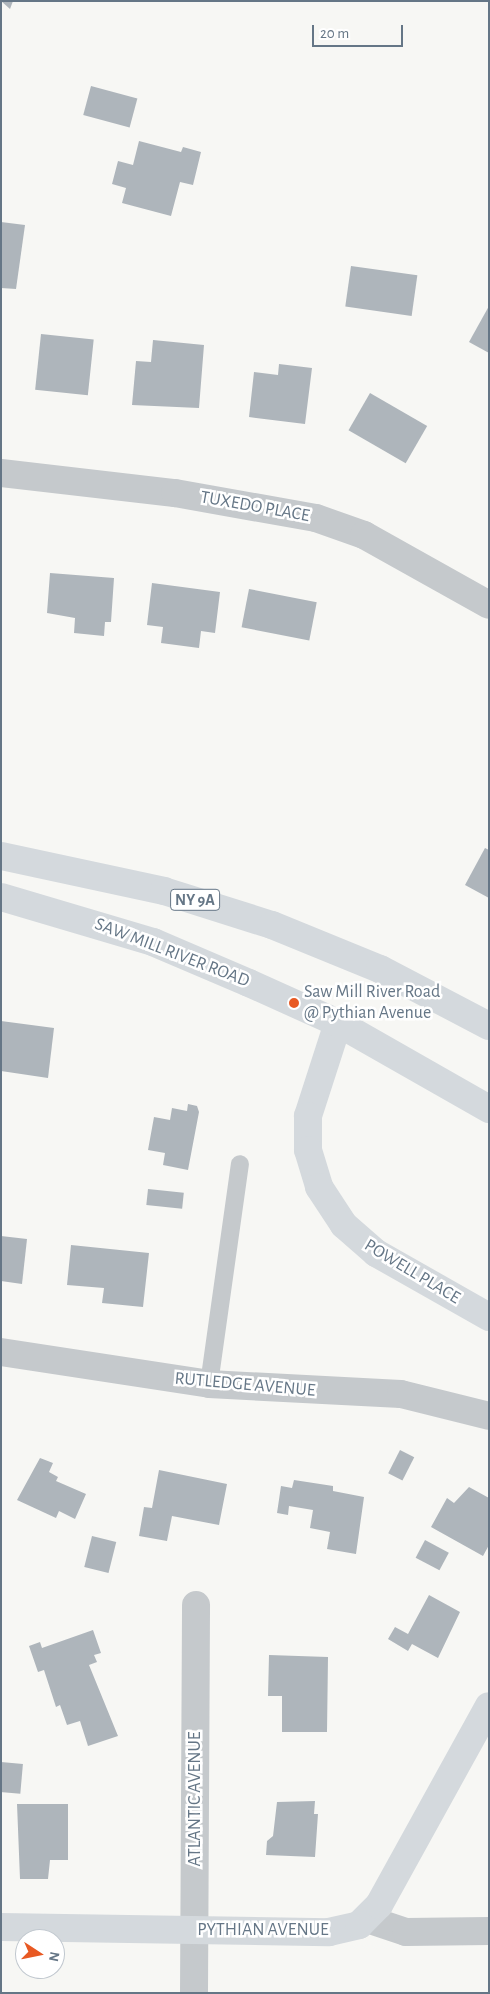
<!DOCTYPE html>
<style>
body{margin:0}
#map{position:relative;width:490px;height:1994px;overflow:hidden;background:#f7f7f4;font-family:"Alegreya Sans",sans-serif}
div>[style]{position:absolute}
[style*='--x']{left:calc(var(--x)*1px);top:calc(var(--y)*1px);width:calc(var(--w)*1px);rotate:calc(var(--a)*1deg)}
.building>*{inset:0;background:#aeb5bb;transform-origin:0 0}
.lane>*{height:18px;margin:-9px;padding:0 9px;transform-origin:9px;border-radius:9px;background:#c5c9cc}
.street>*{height:28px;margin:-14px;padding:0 14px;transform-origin:14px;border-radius:14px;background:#c5c9cc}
.secondary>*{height:28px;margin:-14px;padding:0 14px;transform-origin:14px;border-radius:14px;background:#d4d9dd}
.primary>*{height:28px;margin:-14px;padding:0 14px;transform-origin:14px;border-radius:14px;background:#d4d9dd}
.dots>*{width:14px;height:14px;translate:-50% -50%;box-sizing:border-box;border:2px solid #fff;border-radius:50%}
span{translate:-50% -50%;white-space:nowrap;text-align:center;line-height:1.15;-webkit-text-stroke:5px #fff;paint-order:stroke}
.shield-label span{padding:1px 4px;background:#fff;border:1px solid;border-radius:4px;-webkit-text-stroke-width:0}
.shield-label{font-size:16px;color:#657686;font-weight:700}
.street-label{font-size:18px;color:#657686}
.poi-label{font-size:18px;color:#657686}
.left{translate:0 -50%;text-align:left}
.frame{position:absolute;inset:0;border:2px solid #657686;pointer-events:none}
.north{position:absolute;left:15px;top:1929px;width:50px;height:50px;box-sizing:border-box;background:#fff;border:1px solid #c1c8cf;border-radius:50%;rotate:101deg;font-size:14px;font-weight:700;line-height:20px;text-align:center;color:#657686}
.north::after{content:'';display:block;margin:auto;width:18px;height:22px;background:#e85923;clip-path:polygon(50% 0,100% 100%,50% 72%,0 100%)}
.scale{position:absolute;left:312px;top:25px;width:91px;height:22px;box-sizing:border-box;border:2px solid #657686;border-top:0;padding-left:6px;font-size:15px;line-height:18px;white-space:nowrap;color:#657686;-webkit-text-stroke:4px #fff;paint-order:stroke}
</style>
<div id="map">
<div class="building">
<div style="clip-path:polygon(1px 1px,13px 1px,10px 9px)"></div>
<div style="left:91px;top:86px;width:48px;height:30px;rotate:15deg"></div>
<div style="clip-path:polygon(139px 141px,181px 152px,183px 147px,201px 152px,193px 185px,180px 182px,171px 216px,122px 203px,126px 188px,112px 184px,118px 161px,133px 165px)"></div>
<div style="clip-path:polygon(1px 222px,25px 225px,16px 289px,1px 288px)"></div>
<div style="left:351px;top:266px;width:67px;height:41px;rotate:8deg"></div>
<div style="clip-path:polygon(489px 306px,489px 353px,469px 342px)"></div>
<div style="left:41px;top:334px;width:53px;height:56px;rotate:6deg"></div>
<div style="clip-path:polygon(153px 340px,204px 345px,199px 408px,132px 405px,136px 361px,151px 362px)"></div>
<div style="clip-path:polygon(279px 364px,312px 368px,305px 424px,249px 417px,254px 372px,278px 375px)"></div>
<div style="left:370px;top:393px;width:66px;height:43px;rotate:30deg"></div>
<div style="clip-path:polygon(50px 573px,114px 578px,111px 622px,105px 622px,104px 636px,74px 633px,75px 618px,47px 613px)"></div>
<div style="clip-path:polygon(152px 583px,220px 592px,215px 633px,201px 631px,199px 648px,161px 643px,163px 627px,147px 625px)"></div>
<div style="left:249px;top:589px;width:69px;height:39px;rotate:11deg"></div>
<div style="clip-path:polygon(485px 848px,489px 850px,489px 898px,465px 885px)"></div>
<div style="clip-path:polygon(1px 1021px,54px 1028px,48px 1078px,1px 1071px)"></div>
<div style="clip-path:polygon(188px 1104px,197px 1106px,199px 1112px,188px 1170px,163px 1165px,165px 1153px,148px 1150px,154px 1117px,170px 1120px,172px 1108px,187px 1111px)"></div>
<div style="left:148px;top:1189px;width:36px;height:16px;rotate:6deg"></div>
<div style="clip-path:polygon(1px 1236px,27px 1239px,22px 1284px,1px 1281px)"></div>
<div style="clip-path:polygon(71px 1245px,149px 1253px,143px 1307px,102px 1303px,104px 1288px,67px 1285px)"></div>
<div style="left:400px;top:1450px;width:16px;height:26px;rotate:27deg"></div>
<div style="clip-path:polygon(40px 1458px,53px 1463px,49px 1472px,58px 1477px,56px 1481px,86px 1494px,75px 1519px,59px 1511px,56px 1518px,17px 1500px)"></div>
<div style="clip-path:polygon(159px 1470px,227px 1484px,219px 1525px,172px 1516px,167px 1541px,139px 1536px,144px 1507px,152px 1508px)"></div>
<div style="clip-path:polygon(294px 1480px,333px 1486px,333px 1491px,364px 1497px,356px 1554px,327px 1549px,330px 1532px,310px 1528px,313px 1510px,289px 1506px,288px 1515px,277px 1513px,281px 1486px,292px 1488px)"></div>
<div style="clip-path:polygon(469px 1487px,489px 1498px,489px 1545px,483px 1556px,431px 1527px,447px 1498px,454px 1503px)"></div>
<div style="left:92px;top:1536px;width:25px;height:32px;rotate:14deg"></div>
<div style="left:425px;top:1540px;width:27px;height:20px;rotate:28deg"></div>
<div style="clip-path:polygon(429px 1595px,460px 1612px,438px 1658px,412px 1644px,408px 1651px,388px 1639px,395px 1627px,408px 1634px)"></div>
<div style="clip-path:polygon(93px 1630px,101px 1653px,94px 1655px,97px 1662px,89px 1665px,118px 1736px,88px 1746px,80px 1721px,67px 1725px,60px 1705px,56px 1707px,44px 1670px,38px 1672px,29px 1646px,40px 1642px,42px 1648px)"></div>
<div style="clip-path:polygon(269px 1655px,328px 1657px,327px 1732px,282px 1732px,282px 1696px,268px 1696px)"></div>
<div style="left:1px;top:1762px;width:22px;height:30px;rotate:5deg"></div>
<div style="clip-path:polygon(315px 1801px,314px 1814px,318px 1814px,315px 1857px,266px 1855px,267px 1841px,273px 1836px,277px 1802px)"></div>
<div style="clip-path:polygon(17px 1804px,68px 1804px,68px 1860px,50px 1860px,48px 1879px,20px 1879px)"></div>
</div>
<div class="lane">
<div style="--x:209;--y:1384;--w:222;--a:-82"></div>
</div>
<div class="street">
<div style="--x:1;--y:473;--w:175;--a:6.6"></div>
<div style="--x:175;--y:493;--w:143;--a:10.1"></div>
<div style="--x:316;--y:518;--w:51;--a:19.5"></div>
<div style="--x:364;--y:535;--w:143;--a:29.2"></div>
<div style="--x:1;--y:1352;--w:210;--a:8.7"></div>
<div style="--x:209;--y:1384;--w:192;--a:3"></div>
<div style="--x:401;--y:1394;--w:91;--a:14"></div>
<div style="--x:367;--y:1919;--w:41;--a:18.4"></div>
<div style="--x:406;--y:1932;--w:83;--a:-0.7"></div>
<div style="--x:194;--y:1993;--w:388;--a:-89.7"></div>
</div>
<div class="secondary">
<div style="--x:338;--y:1023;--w:98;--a:107.9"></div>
<div style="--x:308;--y:1116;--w:34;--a:90"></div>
<div style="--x:308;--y:1150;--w:39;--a:73"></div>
<div style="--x:319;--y:1187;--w:45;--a:56.7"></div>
<div style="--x:344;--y:1225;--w:43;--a:41.2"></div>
<div style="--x:376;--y:1253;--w:130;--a:29.5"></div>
<div style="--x:1;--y:1927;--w:328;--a:0.9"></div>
<div style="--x:329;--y:1932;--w:31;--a:-13"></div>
<div style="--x:359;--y:1925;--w:28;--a:-45"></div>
<div style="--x:379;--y:1905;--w:227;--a:-61.1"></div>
</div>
<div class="primary">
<div style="--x:1;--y:856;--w:167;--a:12.1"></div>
<div style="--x:164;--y:891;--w:113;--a:17.5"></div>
<div style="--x:272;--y:925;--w:117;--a:22.2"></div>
<div style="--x:380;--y:969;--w:123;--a:27.6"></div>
<div style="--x:1;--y:897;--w:159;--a:16.5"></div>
<div style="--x:153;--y:942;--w:104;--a:23.1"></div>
<div style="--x:249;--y:983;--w:98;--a:24.2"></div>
<div style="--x:338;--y:1023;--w:174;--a:29.7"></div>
</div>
<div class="dots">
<div style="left:294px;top:1003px;background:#e85923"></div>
</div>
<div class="shield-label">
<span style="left:195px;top:900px">NY 9A</span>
</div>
<div class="street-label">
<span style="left:255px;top:507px;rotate:10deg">TUXEDO PLACE</span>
<span style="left:172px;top:953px;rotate:21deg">SAW MILL RIVER ROAD</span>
<span style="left:412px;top:1272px;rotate:31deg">POWELL PLACE</span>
<span style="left:245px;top:1385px;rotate:5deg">RUTLEDGE AVENUE</span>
<span style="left:195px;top:1799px;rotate:-90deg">ATLANTIC AVENUE</span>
<span style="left:263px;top:1930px">PYTHIAN AVENUE</span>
</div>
<div class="poi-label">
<span class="left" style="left:304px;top:1003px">Saw Mill River Road<br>@ Pythian Avenue</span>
</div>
<div class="frame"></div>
<div class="north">N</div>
<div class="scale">20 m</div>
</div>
